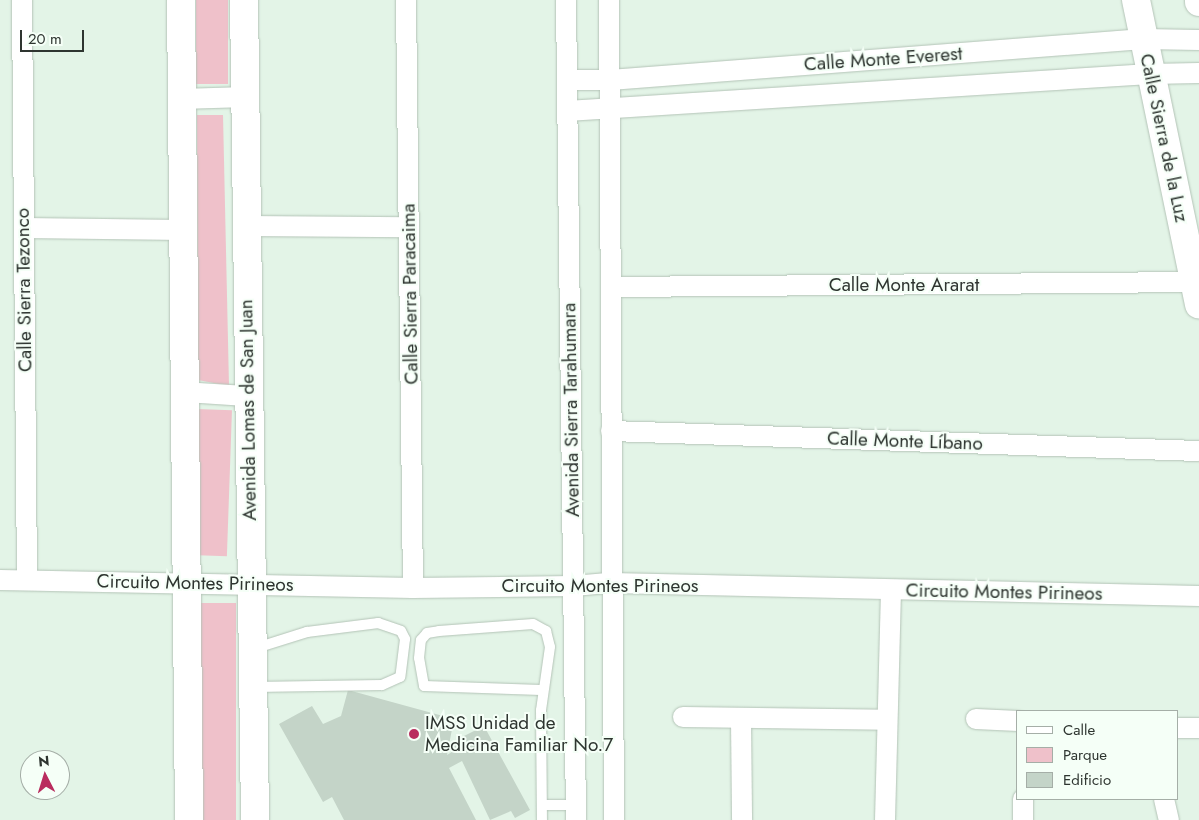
<!DOCTYPE html>
<meta charset="utf-8">
<style>
body{margin:0}
#map{position:relative;width:1199px;height:820px;overflow:hidden;background:#e3f4e7;font-family:Jost,sans-serif}
div>[style]{position:absolute}
[style*='--x']{left:calc(var(--x)*1px);top:calc(var(--y)*1px);width:calc(var(--w)*1px);rotate:calc(var(--a)*1deg)}
.green>*{inset:0;background:#efc1ca;transform-origin:0 0}
.building>*{inset:0;background:#c4d4c8}
.roads{filter:drop-shadow(0 0 1px #b3c3b6) drop-shadow(0 0 1px #b3c3b6)}
.lane>*{height:10px;margin:-5px;padding:0 5px;transform-origin:5px;border-radius:5px;background:#fff}
.street>*{height:20px;margin:-10px;padding:0 10px;transform-origin:10px;border-radius:10px;background:#fff}
.secondary>*{height:28px;margin:-14px;padding:0 14px;transform-origin:14px;border-radius:14px;background:#fff}
.dots>*{width:14px;height:14px;translate:-50% -50%;box-sizing:border-box;border:2px solid #f5fff7;border-radius:50%}
span{translate:-50% -50%;white-space:nowrap;text-align:center;line-height:1.15;-webkit-text-stroke:4px #f5fff7;paint-order:stroke}
.street-label{font-size:19px;color:#2e3530}
.poi-label{font-size:19px;color:#2e3530}
.left{translate:0 -50%;text-align:left}
.legend{position:absolute;left:1016px;top:710px;width:162px;height:90px;box-sizing:border-box;background:#f5fff7;border:1px solid #a5aea7;margin:0;padding:6px 9px;list-style:none;font-size:15px;color:#2e3530}
.legend li{display:flex;align-items:center;gap:10px;height:25px}
.legend b{width:25px;border:1px solid #a5aea7}
.north{position:absolute;left:20px;top:750px;width:50px;height:50px;box-sizing:border-box;background:#f5fff7;border:1px solid #a5aea7;border-radius:50%;rotate:355deg;font-size:14px;font-weight:700;line-height:20px;text-align:center;color:#2e3530}
.north::after{content:'';display:block;margin:auto;width:18px;height:22px;background:#b92c5e;clip-path:polygon(50% 0,100% 100%,50% 72%,0 100%)}
.scale{position:absolute;left:20px;top:30px;width:64px;height:22px;box-sizing:border-box;border:2px solid #2e3530;border-top:0;padding-left:6px;font-size:15px;line-height:18px;white-space:nowrap;color:#2e3530;-webkit-text-stroke:4px #f5fff7;paint-order:stroke}
</style>
<div id="map">
<div class="green">
<div style="left:196px;top:0;width:32px;height:84px"></div>
<div style="clip-path:polygon(197px 115px,223px 115px,229px 386px,198px 380px)"></div>
<div style="left:196px;top:409px;width:36px;height:146px;rotate:2deg"></div>
<div style="left:236px;top:603px;width:217px;height:35px;rotate:90deg"></div>
</div>
<div class="building">
<div style="clip-path:polygon(348px 690px,454px 719px,447px 755px,455px 750px,452px 742px,484px 726px,530px 810px,515px 818px,511px 811px,490px 820px,462px 761px,449px 768px,476px 820px,344px 820px,332px 797px,323px 802px,279px 724px,312px 706px,323px 724px,341px 716px)"></div>
</div>
<div class="roads">
<div class="lane">
<div style="--x:253;--y:649;--w:57;--a:-17.5"></div>
<div style="--x:307;--y:632;--w:72;--a:-7.2"></div>
<div style="--x:378;--y:623;--w:24;--a:19"></div>
<div style="--x:401;--y:631;--w:9;--a:63"></div>
<div style="--x:405;--y:639;--w:38;--a:97"></div>
<div style="--x:400;--y:677;--w:20;--a:156"></div>
<div style="--x:382;--y:685;--w:128;--a:179.1"></div>
<div style="--x:541;--y:690;--w:117;--a:-178"></div>
<div style="--x:424;--y:686;--w:28;--a:-100"></div>
<div style="--x:419;--y:658;--w:18;--a:-84"></div>
<div style="--x:421;--y:640;--w:9;--a:-49"></div>
<div style="--x:427;--y:633;--w:12;--a:-9"></div>
<div style="--x:439;--y:631;--w:94;--a:-4.3"></div>
<div style="--x:533;--y:624;--w:15;--a:28"></div>
<div style="--x:546;--y:631;--w:16;--a:76"></div>
<div style="--x:550;--y:647;--w:64;--a:98.1"></div>
<div style="--x:541;--y:710;--w:110;--a:89.5"></div>
<div style="--x:542;--y:805;--w:33;--a:0"></div>
</div>
<div class="street">
<div style="--x:22;--y:0;--w:580;--a:89.51"></div>
<div style="--x:406;--y:0;--w:588;--a:89.32"></div>
<div style="--x:566;--y:0;--w:820;--a:89.3"></div>
<div style="--x:609;--y:0;--w:820;--a:89.65"></div>
<div style="--x:567;--y:80;--w:43;--a:0"></div>
<div style="--x:610;--y:80;--w:535;--a:-4.4"></div>
<div style="--x:1143;--y:39;--w:56;--a:1"></div>
<div style="--x:182;--y:99;--w:63;--a:-1.8"></div>
<div style="--x:567;--y:111;--w:584;--a:-3.63"></div>
<div style="--x:1150;--y:74;--w:49;--a:-1.2"></div>
<div style="--x:246;--y:226;--w:163;--a:0.4"></div>
<div style="--x:24;--y:228;--w:159;--a:0.7"></div>
<div style="--x:613;--y:287;--w:581;--a:-0.49"></div>
<div style="--x:184;--y:392;--w:64;--a:3.6"></div>
<div style="--x:611;--y:431;--w:588;--a:1.95"></div>
<div style="--x:0;--y:580;--w:413;--a:1.1"></div>
<div style="--x:413;--y:588;--w:160;--a:-0.7"></div>
<div style="--x:573;--y:586;--w:38;--a:-5"></div>
<div style="--x:611;--y:583;--w:588;--a:1.27"></div>
<div style="--x:683;--y:717;--w:203;--a:0.8"></div>
<div style="--x:741;--y:719;--w:101;--a:89.4"></div>
<div style="--x:976;--y:719;--w:42;--a:2.7"></div>
<div style="--x:1178;--y:728;--w:21;--a:0"></div>
<div style="--x:1164;--y:799;--w:22;--a:77"></div>
<div style="--x:885;--y:820;--w:229;--a:-88.5"></div>
<div style="--x:1023;--y:820;--w:21;--a:-90"></div>
</div>
<div class="secondary">
<div style="--x:181;--y:0;--w:820;--a:89.44"></div>
<div style="--x:244;--y:0;--w:820;--a:89.23"></div>
<div style="--x:1136;--y:0;--w:311;--a:78.3"></div>
<div style="--x:1199;--y:0;--w:2;--a:90"></div>
</div>
</div>
<div class="dots">
<div style="left:414px;top:734px;background:#b92c5e"></div>
</div>
<div class="street-label">
<span style="left:883px;top:59px;rotate:-4deg">Calle Monte Everest</span>
<span style="left:1164px;top:138px;rotate:78deg">Calle Sierra de la Luz</span>
<span style="left:904px;top:285px">Calle Monte Ararat</span>
<span style="left:24px;top:290px;rotate:-91deg">Calle Sierra Tezonco</span>
<span style="left:410px;top:294px;rotate:-91deg">Calle Sierra Paracaima</span>
<span style="left:248px;top:410px;rotate:-91deg">Avenida Lomas de San Juan</span>
<span style="left:571px;top:410px;rotate:-91deg">Avenida Sierra Tarahumara</span>
<span style="left:905px;top:441px;rotate:2deg">Calle Monte Líbano</span>
<span style="left:195px;top:583px;rotate:1deg">Circuito Montes Pirineos</span>
<span style="left:600px;top:586px">Circuito Montes Pirineos</span>
<span style="left:1004px;top:592px;rotate:1deg">Circuito Montes Pirineos</span>
</div>
<div class="poi-label">
<span class="left" style="left:425px;top:734px">IMSS Unidad de<br>Medicina Familiar No.7</span>
</div>
<ul class="legend">
<li><b style="height:6px;background:#fff"></b>Calle</li>
<li><b style="height:14px;background:#efc1ca"></b>Parque</li>
<li><b style="height:14px;background:#c4d4c8"></b>Edificio</li>
</ul>
<div class="north">N</div>
<div class="scale">20 m</div>
</div>
